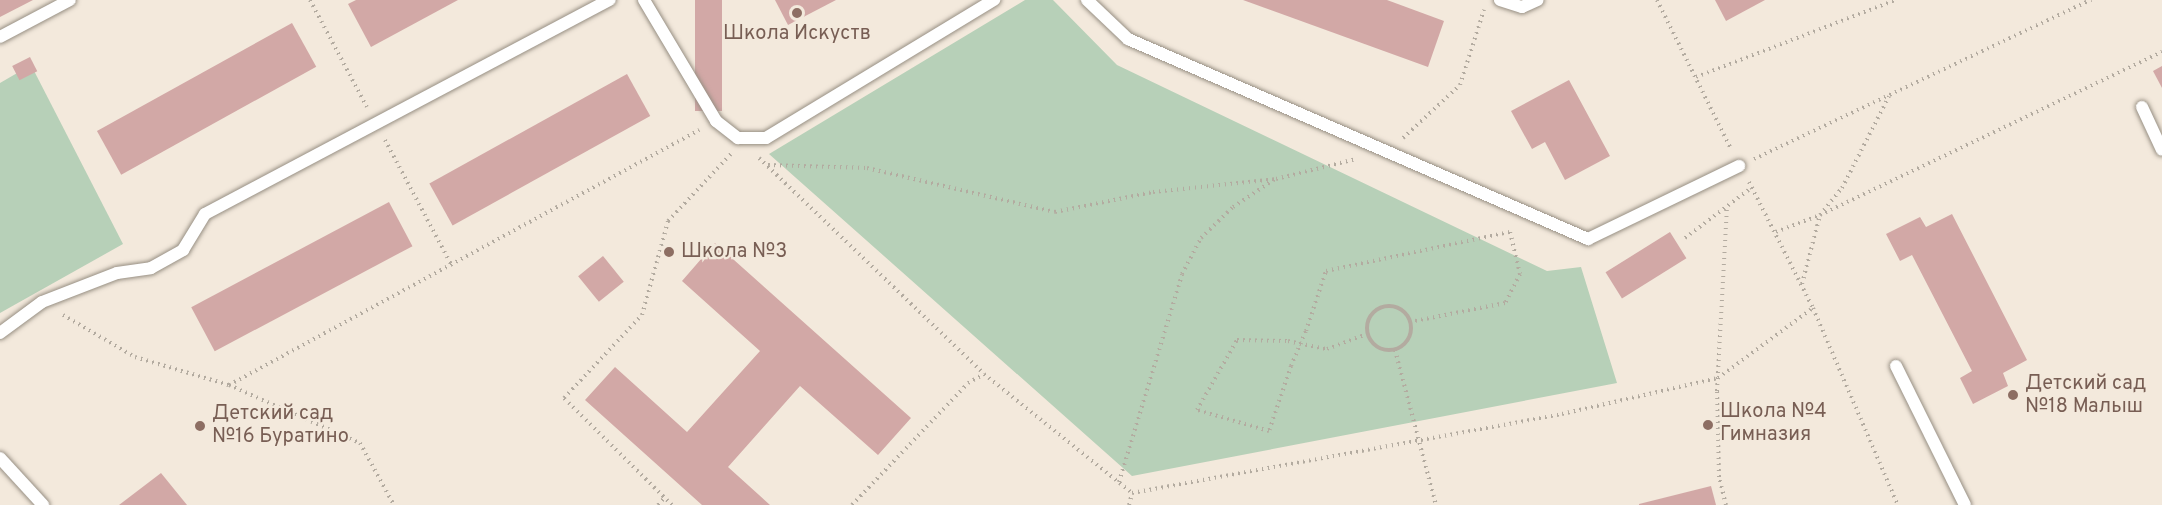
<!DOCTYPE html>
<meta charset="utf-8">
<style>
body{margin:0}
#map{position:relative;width:2162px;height:505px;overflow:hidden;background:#f3e9dc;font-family:Overpass,sans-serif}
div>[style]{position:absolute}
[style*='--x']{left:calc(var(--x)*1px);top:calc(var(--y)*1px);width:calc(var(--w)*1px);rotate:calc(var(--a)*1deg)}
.green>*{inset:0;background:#b7d0b8}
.building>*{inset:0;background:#d2a8a6;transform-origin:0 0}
.path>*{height:4px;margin-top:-2px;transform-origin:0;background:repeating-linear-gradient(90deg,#b3aba0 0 1.5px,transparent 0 6px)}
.path>.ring{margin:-2px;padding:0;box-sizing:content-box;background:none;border:4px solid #b3aba0;border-radius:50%}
.roads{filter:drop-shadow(0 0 2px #978f83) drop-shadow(0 0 2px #978f83)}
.lane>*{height:12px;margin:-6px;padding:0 6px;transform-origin:6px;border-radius:6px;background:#fff}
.path-bridge>*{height:4px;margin-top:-2px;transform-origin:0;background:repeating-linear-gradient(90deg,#b3aba0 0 1.5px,transparent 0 6px)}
.dots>*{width:16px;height:16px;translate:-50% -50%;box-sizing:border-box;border:3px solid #f3e9dc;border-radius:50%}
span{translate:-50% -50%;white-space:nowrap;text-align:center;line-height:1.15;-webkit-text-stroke:4.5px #f3e9dc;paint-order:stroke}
.education-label{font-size:20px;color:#785e54}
.left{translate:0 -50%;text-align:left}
</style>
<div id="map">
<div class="green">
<div style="clip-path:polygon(1025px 0,1053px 0,1117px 65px,1547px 271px,1581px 267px,1617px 383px,1132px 476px,769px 154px)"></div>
<div style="clip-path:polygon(31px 65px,123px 244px,0 313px,0 83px)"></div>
</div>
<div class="building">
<div style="clip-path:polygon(0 0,33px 0,0 17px)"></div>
<div style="clip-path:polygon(356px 0,458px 0,371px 47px,348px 4px)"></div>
<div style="left:695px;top:0;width:27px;height:111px"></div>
<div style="clip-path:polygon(775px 0,836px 0,788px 25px)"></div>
<div style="clip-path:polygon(1243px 0,1387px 0,1444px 21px,1428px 67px)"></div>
<div style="clip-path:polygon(1715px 0,1765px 0,1726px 21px)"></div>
<div style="left:292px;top:23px;width:50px;height:223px;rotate:61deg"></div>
<div style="left:30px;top:57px;width:16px;height:20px;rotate:63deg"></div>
<div style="clip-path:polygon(2162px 66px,2162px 88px,2153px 71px)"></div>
<div style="left:627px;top:74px;width:48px;height:226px;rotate:61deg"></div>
<div style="clip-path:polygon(1569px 80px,1610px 156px,1565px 180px,1545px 142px,1532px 149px,1511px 111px)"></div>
<div style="left:389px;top:202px;width:50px;height:224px;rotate:62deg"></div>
<div style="clip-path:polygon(1952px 214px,2027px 360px,2003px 373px,2008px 386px,1973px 404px,1960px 378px,1972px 371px,1912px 255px,1900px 261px,1886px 234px,1920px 217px,1926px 227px)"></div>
<div style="left:1670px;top:232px;width:31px;height:76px;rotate:58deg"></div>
<div style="clip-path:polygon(715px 243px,911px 418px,878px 455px,800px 386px,728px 467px,770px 505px,702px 505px,585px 400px,615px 367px,687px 432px,760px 351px,682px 281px)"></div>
<div style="left:603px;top:256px;width:33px;height:32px;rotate:51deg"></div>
<div style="clip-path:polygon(161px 473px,187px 505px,119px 505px)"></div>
<div style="clip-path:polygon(1711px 486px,1716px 505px,1639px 505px,1639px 504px)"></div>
</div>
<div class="path">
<div style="--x:310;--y:0;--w:121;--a:62"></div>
<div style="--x:1657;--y:0;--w:166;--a:63.6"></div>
<div style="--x:1696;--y:77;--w:214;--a:-21.1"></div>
<div style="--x:1403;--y:138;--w:78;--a:-42.9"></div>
<div style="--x:1460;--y:85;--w:79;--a:-72.3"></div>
<div style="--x:385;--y:140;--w:140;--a:62"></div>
<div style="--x:759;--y:158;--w:312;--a:43.8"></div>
<div style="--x:984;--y:374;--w:190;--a:38.8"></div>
<div style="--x:1132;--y:493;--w:437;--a:-10.4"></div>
<div style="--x:1562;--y:414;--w:160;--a:-13"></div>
<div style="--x:1718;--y:378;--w:118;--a:-36.4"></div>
<div style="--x:1754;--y:159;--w:373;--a:-25.3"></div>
<div style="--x:768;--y:165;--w:99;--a:1.7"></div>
<div style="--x:867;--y:168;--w:193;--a:13.2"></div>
<div style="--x:1055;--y:212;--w:100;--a:-11.5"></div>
<div style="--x:1153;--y:192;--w:124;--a:-6"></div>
<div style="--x:1276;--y:179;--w:82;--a:-14"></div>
<div style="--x:1749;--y:182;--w:141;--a:63.1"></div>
<div style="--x:1813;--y:308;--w:215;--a:66.7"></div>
<div style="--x:1776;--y:232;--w:47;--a:-21.1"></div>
<div style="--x:1820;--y:215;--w:35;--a:-51"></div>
<div style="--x:1842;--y:188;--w:103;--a:-62.9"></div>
<div style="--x:1685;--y:238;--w:83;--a:-37.1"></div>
<div style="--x:1802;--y:284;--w:71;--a:-75.4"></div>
<div style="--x:1820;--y:215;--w:379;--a:-25.5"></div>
<div class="ring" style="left:1367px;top:306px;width:40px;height:40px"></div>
<div style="--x:63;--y:315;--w:83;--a:30.3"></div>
<div style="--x:135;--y:357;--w:98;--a:16.6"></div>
<div style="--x:229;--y:385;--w:143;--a:23.9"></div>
<div style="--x:360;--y:443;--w:71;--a:61.3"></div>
<div style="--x:1306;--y:331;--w:63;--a:-71.6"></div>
<div style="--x:1326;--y:271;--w:188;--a:-12"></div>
<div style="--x:1510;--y:232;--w:43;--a:76.6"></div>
<div style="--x:1520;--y:274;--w:33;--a:117"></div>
<div style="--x:1505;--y:303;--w:97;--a:168.7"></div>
<div style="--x:1395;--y:350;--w:160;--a:75.2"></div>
<div style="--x:1291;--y:366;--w:69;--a:108.7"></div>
<div style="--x:1269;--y:431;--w:75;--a:-163.7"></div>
<div style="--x:1197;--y:410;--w:81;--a:-60.3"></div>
<div style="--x:1237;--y:340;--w:51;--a:1.1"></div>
<div style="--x:1288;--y:341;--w:40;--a:12"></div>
<div style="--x:1327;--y:349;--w:43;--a:-20.6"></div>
<div style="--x:229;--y:385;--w:535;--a:-28.48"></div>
<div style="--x:1119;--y:482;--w:217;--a:-73.1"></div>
<div style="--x:1182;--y:274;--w:41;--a:-62.2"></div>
<div style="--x:1201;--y:238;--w:45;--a:-44.1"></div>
<div style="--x:1233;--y:207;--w:50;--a:-33.7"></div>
<div style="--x:658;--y:505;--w:9;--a:-49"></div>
<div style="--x:672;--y:505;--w:152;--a:-135.3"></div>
<div style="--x:564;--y:398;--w:114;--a:-46.8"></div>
<div style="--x:642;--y:315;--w:98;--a:-74.5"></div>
<div style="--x:668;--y:221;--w:92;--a:-46.8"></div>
<div style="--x:852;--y:505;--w:168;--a:-46.4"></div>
<div style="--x:968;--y:383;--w:18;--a:-29"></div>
<div style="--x:1129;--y:505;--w:12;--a:-76"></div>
<div style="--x:1726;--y:505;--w:29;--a:-104"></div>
<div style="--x:1719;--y:477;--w:86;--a:-91.3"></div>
<div style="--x:1717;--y:391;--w:185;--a:-86.9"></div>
</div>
<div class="roads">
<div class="lane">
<div style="--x:644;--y:0;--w:141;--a:59.2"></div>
<div style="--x:716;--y:121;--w:28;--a:38"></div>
<div style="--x:738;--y:138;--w:28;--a:0"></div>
<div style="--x:766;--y:138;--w:267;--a:-31.2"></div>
<div style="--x:1087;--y:0;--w:57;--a:43.6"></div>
<div style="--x:1128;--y:39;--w:502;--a:23.5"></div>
<div style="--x:1588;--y:239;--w:168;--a:-25.8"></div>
<div style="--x:1500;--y:0;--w:23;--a:18"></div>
<div style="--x:1522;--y:7;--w:17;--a:-24"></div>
<div style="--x:0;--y:37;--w:79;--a:-27.9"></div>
<div style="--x:2142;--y:107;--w:47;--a:65.1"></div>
<div style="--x:0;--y:333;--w:52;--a:-36.4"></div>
<div style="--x:42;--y:302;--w:80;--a:-21.1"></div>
<div style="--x:117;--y:273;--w:34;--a:-8"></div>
<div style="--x:151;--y:268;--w:37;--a:-29"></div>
<div style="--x:183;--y:250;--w:42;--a:-58.6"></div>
<div style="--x:205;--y:214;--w:458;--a:-27.9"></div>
<div style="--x:1896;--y:366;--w:155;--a:63.6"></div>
<div style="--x:0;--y:458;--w:64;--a:47.5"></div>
</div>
</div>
<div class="path-bridge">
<div style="--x:1291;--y:366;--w:38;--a:-67"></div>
</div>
<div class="dots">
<div style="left:797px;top:13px;background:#8d6e63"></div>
<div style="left:669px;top:252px;background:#8d6e63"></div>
<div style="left:2013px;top:395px;background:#8d6e63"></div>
<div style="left:1708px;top:425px;background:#8d6e63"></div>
<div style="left:200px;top:426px;background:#8d6e63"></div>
</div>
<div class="education-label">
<span style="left:797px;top:34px">Школа Искуств</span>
<span class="left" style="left:681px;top:252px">Школа №3</span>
<span class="left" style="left:2025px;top:396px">Детский сад<br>№18 Малыш</span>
<span class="left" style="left:1720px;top:424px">Школа №4<br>Гимназия</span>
<span class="left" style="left:212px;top:426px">Детский сад<br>№16 Буратино</span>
</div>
</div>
